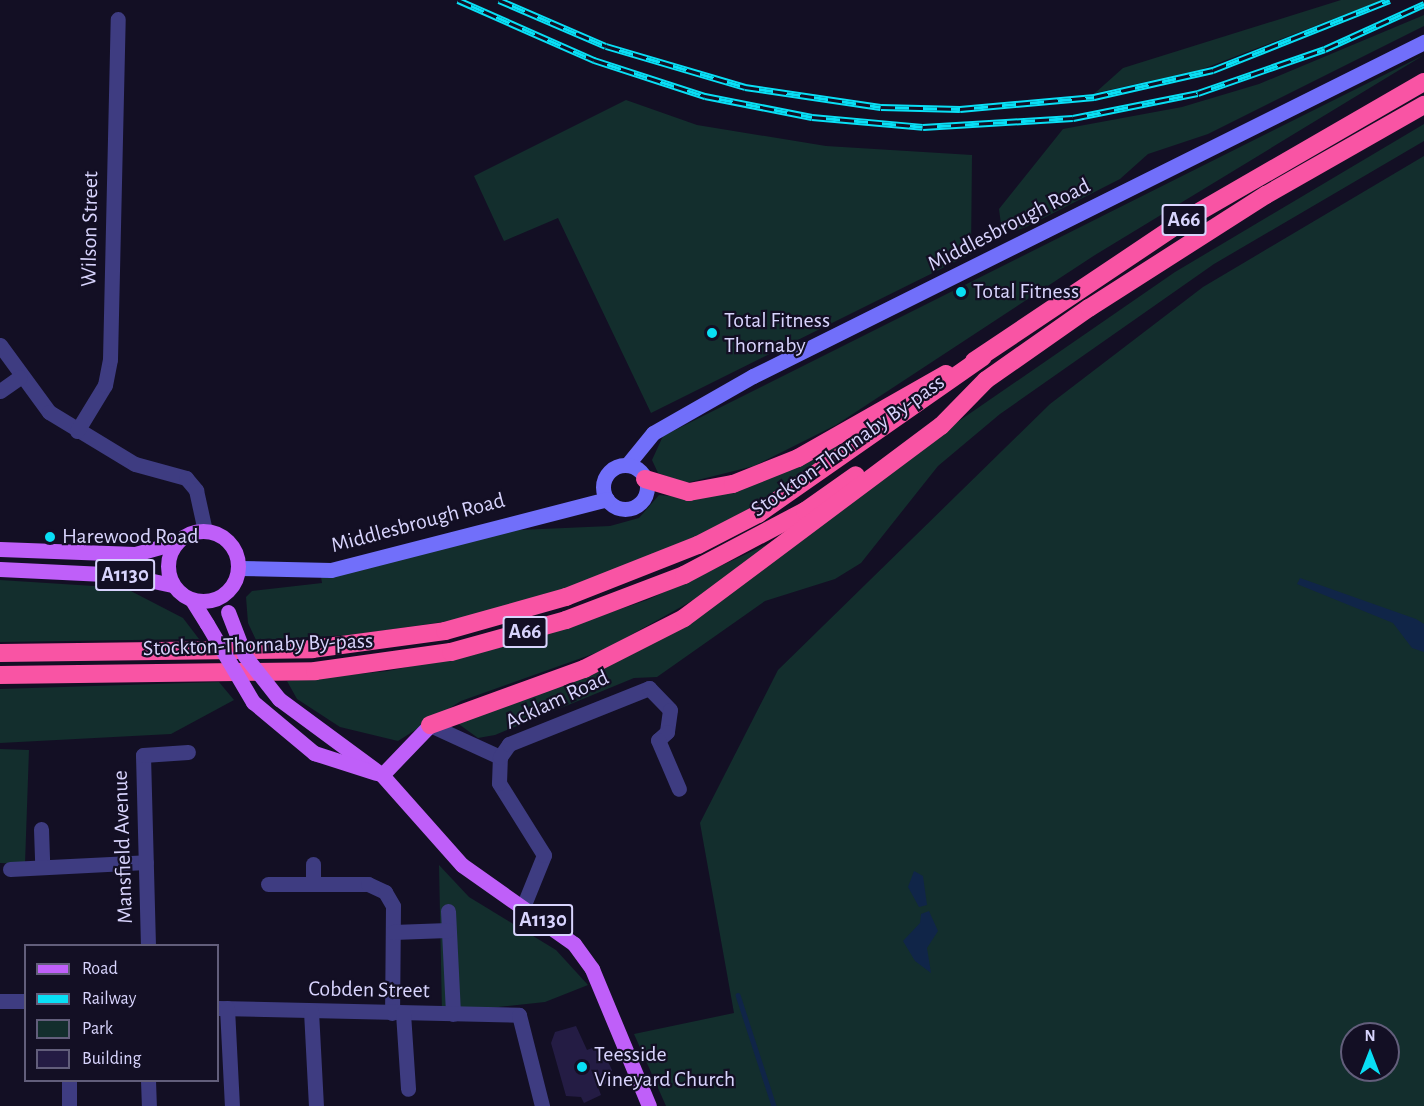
<!DOCTYPE html>
<style>
body{margin:0}
#map{position:relative;width:1424px;height:1106px;overflow:hidden;background:#130f24;font-family:"Alegreya Sans",sans-serif}
div>[style]{position:absolute}
[style*='--x']{left:calc(var(--x)*1px);top:calc(var(--y)*1px);width:calc(var(--w)*1px);rotate:calc(var(--a)*1deg)}
.green>*{inset:0;background:#132e2d;transform-origin:0 0}
.water>*{inset:0;background:#102548}
.stream>*{height:4.5px;margin:-2.25px;padding:0 2.25px;transform-origin:2.25px;border-radius:2.25px;background:#102548}
.building>*{inset:0;background:#241c44}
.street>*{height:15px;margin:-7.5px;padding:0 7.5px;transform-origin:7.5px;border-radius:7.5px;background:#3e3c81}
.secondary>*{height:15px;margin:-7.5px;padding:0 7.5px;transform-origin:7.5px;border-radius:7.5px;background:#716ffa}
.secondary>.ring{margin:-7.5px;padding:0;box-sizing:content-box;background:none;border:15px solid #716ffa;border-radius:50%}
.primary>*{height:15px;margin:-7.5px;padding:0 7.5px;transform-origin:7.5px;border-radius:7.5px;background:#bf5ff9}
.primary>.ring{margin:-7.5px;padding:0;box-sizing:content-box;background:none;border:15px solid #bf5ff9;border-radius:50%}
.highway>*{height:18px;margin:-9px;padding:0 9px;transform-origin:9px;border-radius:9px;background:#f954a4}
.rail>*{height:7px;margin-top:-3.5px;transform-origin:0;background:repeating-linear-gradient(90deg,#130f24 0 14px,#09dff5 0 28px);box-sizing:border-box;border-block:2px solid #09dff5}
.primary-bridge>*{height:15px;margin:-7.5px;padding:0 7.5px;transform-origin:7.5px;border-radius:7.5px;background:#bf5ff9}
.dots>*{width:16px;height:16px;translate:-50% -50%;box-sizing:border-box;border:3px solid #130f24;border-radius:50%}
span{translate:-50% -50%;white-space:nowrap;text-align:center;line-height:1.15;-webkit-text-stroke:4.5px #130f24;paint-order:stroke}
.shield-label span{padding:2px 4px;background:#130f24;border:2px solid;border-radius:4px;-webkit-text-stroke-width:0}
.shield-label{font-size:21px;color:#d8d4fd;font-weight:700}
.street-label{font-size:22px;color:#d8d4fd}
.poi-label{font-size:22px;color:#d8d4fd}
.left{translate:0 -50%;text-align:left}
.legend{position:absolute;left:24px;top:944px;width:195px;height:138px;box-sizing:border-box;background:#130f24;border:2px solid #625e7b;margin:0;padding:8px 10px;list-style:none;font-size:18px;color:#d8d4fd}
.legend li{display:flex;align-items:center;gap:12px;height:30px}
.legend b{width:30px;border:2px solid #625e7b}
.north{position:absolute;left:1340px;top:1022px;width:60px;height:60px;box-sizing:border-box;background:#130f24;border:2px solid #625e7b;border-radius:50%;rotate:0deg;font-size:16px;font-weight:700;line-height:24px;text-align:center;color:#d8d4fd}
.north::after{content:'';display:block;margin:auto;width:21px;height:27px;background:#09dff5;clip-path:polygon(50% 0,100% 100%,50% 72%,0 100%)}
</style>
<div id="map">
<div class="green">
<div style="clip-path:polygon(1341px 0,1383px 0,1200px 70px,1095px 93px,1123px 68px)"></div>
<div style="clip-path:polygon(1424px 15px,1424px 26px,1208px 134px,1148px 154px,1120px 179px,1026px 227px,1015px 231px,1001px 224px,999px 209px,1063px 129px,1182px 107px,1259px 84px)"></div>
<div style="clip-path:polygon(1424px 55px,1095px 255px,836px 425px,754px 466px,686px 483px,658px 473px,652px 460px,663px 436px)"></div>
<div style="clip-path:polygon(626px 100px,697px 125px,826px 146px,972px 155px,971px 254px,651px 413px,558px 218px,504px 241px,474px 176px)"></div>
<div style="clip-path:polygon(1424px 124px,1424px 141px,1214px 264px,1000px 414px,938px 466px,861px 563px,835px 579px,765px 601px,657px 677px,634px 678px,495px 735px,478px 738px,453px 720px,605px 665px,1175px 272px)"></div>
<div style="clip-path:polygon(evenodd,1424px 156px,1424px 1106px,666px 1106px,634px 1034px,734px 1013px,700px 823px,778px 670px,1050px 404px,1203px 287px,1424px 156px,1352px 1034px,1388px 1034px,1388px 1070px,1352px 1070px,1352px 1034px)"></div>
<div style="clip-path:polygon(838px 443px,840px 449px,756px 505px,697px 536px,553px 594px,450px 621px,351px 635px,256px 640px,248px 623px,246px 597px,252px 591px,322px 583px,321px 577px,499px 531px,610px 526px,639px 518px,659px 495px,684px 497px)"></div>
<div style="clip-path:polygon(770px 543px,697px 598px,604px 650px,461px 701px,398px 741px,340px 727px,297px 699px,287px 681px,388px 671px,517px 644px,647px 600px)"></div>
<div style="clip-path:polygon(0 580px,125px 588px,183px 618px,199px 639px,0 642px)"></div>
<div style="clip-path:polygon(219px 682px,234px 700px,171px 734px,0 743px,0 689px)"></div>
<div style="left:0;top:749px;width:29px;height:114px;rotate:2deg"></div>
<div style="clip-path:polygon(439px 865px,469px 897px,556px 950px,588px 985px,545px 1002px,442px 1013px)"></div>
</div>
<div class="water">
<div style="clip-path:polygon(1300px 578px,1416px 619px,1424px 624px,1424px 652px,1412px 648px,1393px 623px,1297px 584px)"></div>
<div style="clip-path:polygon(914px 871px,923px 876px,927px 905px,919px 907px,908px 887px)"></div>
<div style="clip-path:polygon(929px 911px,938px 931px,927px 948px,931px 973px,915px 961px,903px 941px,920px 923px,921px 914px)"></div>
</div>
<div class="stream">
<div style="--x:738;--y:995;--w:117;--a:72"></div>
</div>
<div class="building">
<div style="clip-path:polygon(576px 1026px,587px 1050px,600px 1045px,612px 1070px,613px 1081px,598px 1087px,601px 1095px,584px 1103px,581px 1097px,566px 1096px,551px 1043px,555px 1032px)"></div>
</div>
<div class="street">
<div style="--x:0;--y:345;--w:83;--a:53.8"></div>
<div style="--x:49;--y:412;--w:100;--a:31.2"></div>
<div style="--x:135;--y:464;--w:53;--a:15.4"></div>
<div style="--x:186;--y:478;--w:16;--a:50"></div>
<div style="--x:196;--y:490;--w:42;--a:77.6"></div>
<div style="--x:0;--y:391;--w:24;--a:-35"></div>
<div style="--x:77;--y:431;--w:54;--a:-58.7"></div>
<div style="--x:105;--y:385;--w:26;--a:-79"></div>
<div style="--x:110;--y:359;--w:340;--a:-88.7"></div>
<div style="--x:430;--y:725;--w:77;--a:24.6"></div>
<div style="--x:41;--y:829;--w:37;--a:88"></div>
<div style="--x:313;--y:864;--w:20;--a:90"></div>
<div style="--x:10;--y:869;--w:136;--a:-2.9"></div>
<div style="--x:268;--y:884;--w:100;--a:0"></div>
<div style="--x:368;--y:884;--w:19;--a:25"></div>
<div style="--x:385;--y:892;--w:16;--a:60"></div>
<div style="--x:393;--y:906;--w:107;--a:90.5"></div>
<div style="--x:523;--y:907;--w:56;--a:-68"></div>
<div style="--x:544;--y:855;--w:85;--a:-122"></div>
<div style="--x:499;--y:783;--w:26;--a:-88"></div>
<div style="--x:500;--y:757;--w:16;--a:-55"></div>
<div style="--x:509;--y:744;--w:151;--a:-21.8"></div>
<div style="--x:649;--y:688;--w:30;--a:46"></div>
<div style="--x:670;--y:710;--w:22;--a:98"></div>
<div style="--x:667;--y:732;--w:12;--a:138"></div>
<div style="--x:658;--y:740;--w:53;--a:66.8"></div>
<div style="--x:448;--y:911;--w:103;--a:87.2"></div>
<div style="--x:393;--y:932;--w:55;--a:-2.1"></div>
<div style="--x:148;--y:946;--w:191;--a:-91.5"></div>
<div style="--x:143;--y:755;--w:45;--a:-3.8"></div>
<div style="--x:0;--y:1001;--w:26;--a:0"></div>
<div style="--x:218;--y:1008;--w:301;--a:1.3"></div>
<div style="--x:519;--y:1015;--w:94;--a:75.8"></div>
<div style="--x:227;--y:1008;--w:98;--a:87.1"></div>
<div style="--x:311;--y:1011;--w:95;--a:87"></div>
<div style="--x:403;--y:1013;--w:76;--a:86.2"></div>
<div style="--x:69;--y:1080;--w:26;--a:90"></div>
<div style="--x:148;--y:1080;--w:26;--a:88"></div>
</div>
<div class="secondary">
<div style="--x:627;--y:465;--w:41;--a:-50.9"></div>
<div style="--x:653;--y:433;--w:115;--a:-29.7"></div>
<div style="--x:753;--y:376;--w:750;--a:-26.46"></div>
<div class="ring" style="left:603px;top:465px;width:29px;height:29px"></div>
<div style="--x:238;--y:568;--w:93;--a:1.2"></div>
<div style="--x:331;--y:570;--w:285;--a:-14.4"></div>
</div>
<div class="primary">
<div class="ring" style="left:168px;top:531px;width:55px;height:55px"></div>
<div style="--x:0;--y:549;--w:135;--a:2.1"></div>
<div style="--x:135;--y:554;--w:41;--a:-15.4"></div>
<div style="--x:0;--y:569;--w:125;--a:2.7"></div>
<div style="--x:125;--y:575;--w:48;--a:12"></div>
<div style="--x:192;--y:600;--w:28;--a:58"></div>
<div style="--x:279;--y:699;--w:128;--a:36.4"></div>
<div style="--x:382;--y:775;--w:120;--a:48.4"></div>
<div style="--x:462;--y:865;--w:137;--a:35.2"></div>
<div style="--x:574;--y:944;--w:31;--a:54"></div>
<div style="--x:592;--y:969;--w:148;--a:67.4"></div>
<div style="--x:253;--y:702;--w:80;--a:39.9"></div>
<div style="--x:314;--y:753;--w:65;--a:17.9"></div>
<div style="--x:382;--y:775;--w:69;--a:-46.2"></div>
</div>
<div class="highway">
<div style="--x:974;--y:361;--w:252;--a:-33.8"></div>
<div style="--x:1183;--y:221;--w:278;--a:-30"></div>
<div style="--x:645;--y:479;--w:46;--a:16.5"></div>
<div style="--x:689;--y:492;--w:45;--a:-10.3"></div>
<div style="--x:733;--y:484;--w:70;--a:-21.8"></div>
<div style="--x:798;--y:458;--w:170;--a:-29.6"></div>
<div style="--x:0;--y:653;--w:312;--a:-0.7"></div>
<div style="--x:312;--y:649;--w:134;--a:-7.7"></div>
<div style="--x:445;--y:631;--w:126;--a:-15.7"></div>
<div style="--x:566;--y:597;--w:142;--a:-21.5"></div>
<div style="--x:698;--y:545;--w:68;--a:-27.3"></div>
<div style="--x:758;--y:514;--w:274;--a:-34.9"></div>
<div style="--x:0;--y:675;--w:315;--a:-0.7"></div>
<div style="--x:315;--y:671;--w:137;--a:-8"></div>
<div style="--x:451;--y:652;--w:119;--a:-15.5"></div>
<div style="--x:566;--y:620;--w:126;--a:-20.9"></div>
<div style="--x:684;--y:575;--w:137;--a:-27.9"></div>
<div style="--x:805;--y:511;--w:62;--a:-35.2"></div>
<div style="--x:430;--y:725;--w:164;--a:-20"></div>
<div style="--x:584;--y:669;--w:112;--a:-27"></div>
<div style="--x:684;--y:618;--w:321;--a:-36.8"></div>
<div style="--x:941;--y:426;--w:64;--a:-45.6"></div>
<div style="--x:986;--y:380;--w:126;--a:-35"></div>
<div style="--x:1089;--y:308;--w:210;--a:-32.6"></div>
<div style="--x:1266;--y:195;--w:182;--a:-29.7"></div>
</div>
<div class="rail">
<div style="--x:458;--y:0;--w:149;--a:23.8"></div>
<div style="--x:594;--y:60;--w:117;--a:18"></div>
<div style="--x:705;--y:96;--w:109;--a:11.1"></div>
<div style="--x:812;--y:117;--w:111;--a:5.1"></div>
<div style="--x:923;--y:127;--w:150;--a:-3.4"></div>
<div style="--x:1073;--y:118;--w:127;--a:-11.3"></div>
<div style="--x:1198;--y:93;--w:134;--a:-19.1"></div>
<div style="--x:1325;--y:49;--w:109;--a:-24.4"></div>
<div style="--x:499;--y:0;--w:116;--a:23.3"></div>
<div style="--x:606;--y:46;--w:145;--a:16.4"></div>
<div style="--x:745;--y:87;--w:137;--a:8.4"></div>
<div style="--x:881;--y:107;--w:79;--a:1.5"></div>
<div style="--x:960;--y:109;--w:135;--a:-5.1"></div>
<div style="--x:1094;--y:97;--w:122;--a:-12.8"></div>
<div style="--x:1213;--y:70;--w:190;--a:-21.6"></div>
</div>
<div class="primary-bridge">
<div style="--x:228;--y:612;--w:47;--a:68.9"></div>
<div style="--x:245;--y:656;--w:55;--a:51.7"></div>
<div style="--x:207;--y:624;--w:91;--a:59.5"></div>
</div>
<div class="dots">
<div style="left:961px;top:292px;background:#09dff5"></div>
<div style="left:712px;top:333px;background:#09dff5"></div>
<div style="left:50px;top:537px;background:#09dff5"></div>
<div style="left:582px;top:1067px;background:#09dff5"></div>
</div>
<div class="shield-label">
<span style="left:1184px;top:220px">A66</span>
<span style="left:125px;top:575px">A1130</span>
<span style="left:525px;top:632px">A66</span>
<span style="left:543px;top:920px">A1130</span>
</div>
<div class="street-label">
<span style="left:1009px;top:225px;rotate:-27deg">Middlesbrough Road</span>
<span style="left:90px;top:229px;rotate:-89deg">Wilson Street</span>
<span style="left:848px;top:446px;rotate:-35deg">Stockton-Thornaby By-pass</span>
<span style="left:418px;top:523px;rotate:-15deg">Middlesbrough Road</span>
<span style="left:258px;top:645px;rotate:-2deg">Stockton-Thornaby By-pass</span>
<span style="left:557px;top:700px;rotate:-25deg">Acklam Road</span>
<span style="left:123px;top:847px;rotate:-92deg">Mansfield Avenue</span>
<span style="left:369px;top:990px;rotate:1deg">Cobden Street</span>
</div>
<div class="poi-label">
<span class="left" style="left:973px;top:292px">Total Fitness</span>
<span class="left" style="left:724px;top:333px">Total Fitness<br>Thornaby</span>
<span class="left" style="left:62px;top:537px">Harewood Road</span>
<span class="left" style="left:594px;top:1067px">Teesside<br>Vineyard Church</span>
</div>
<ul class="legend">
<li><b style="height:8px;background:#bf5ff9"></b>Road</li>
<li><b style="height:8px;background:#09dff5"></b>Railway</li>
<li><b style="height:16px;background:#132e2d"></b>Park</li>
<li><b style="height:16px;background:#241c44"></b>Building</li>
</ul>
<div class="north">N</div>
</div>
